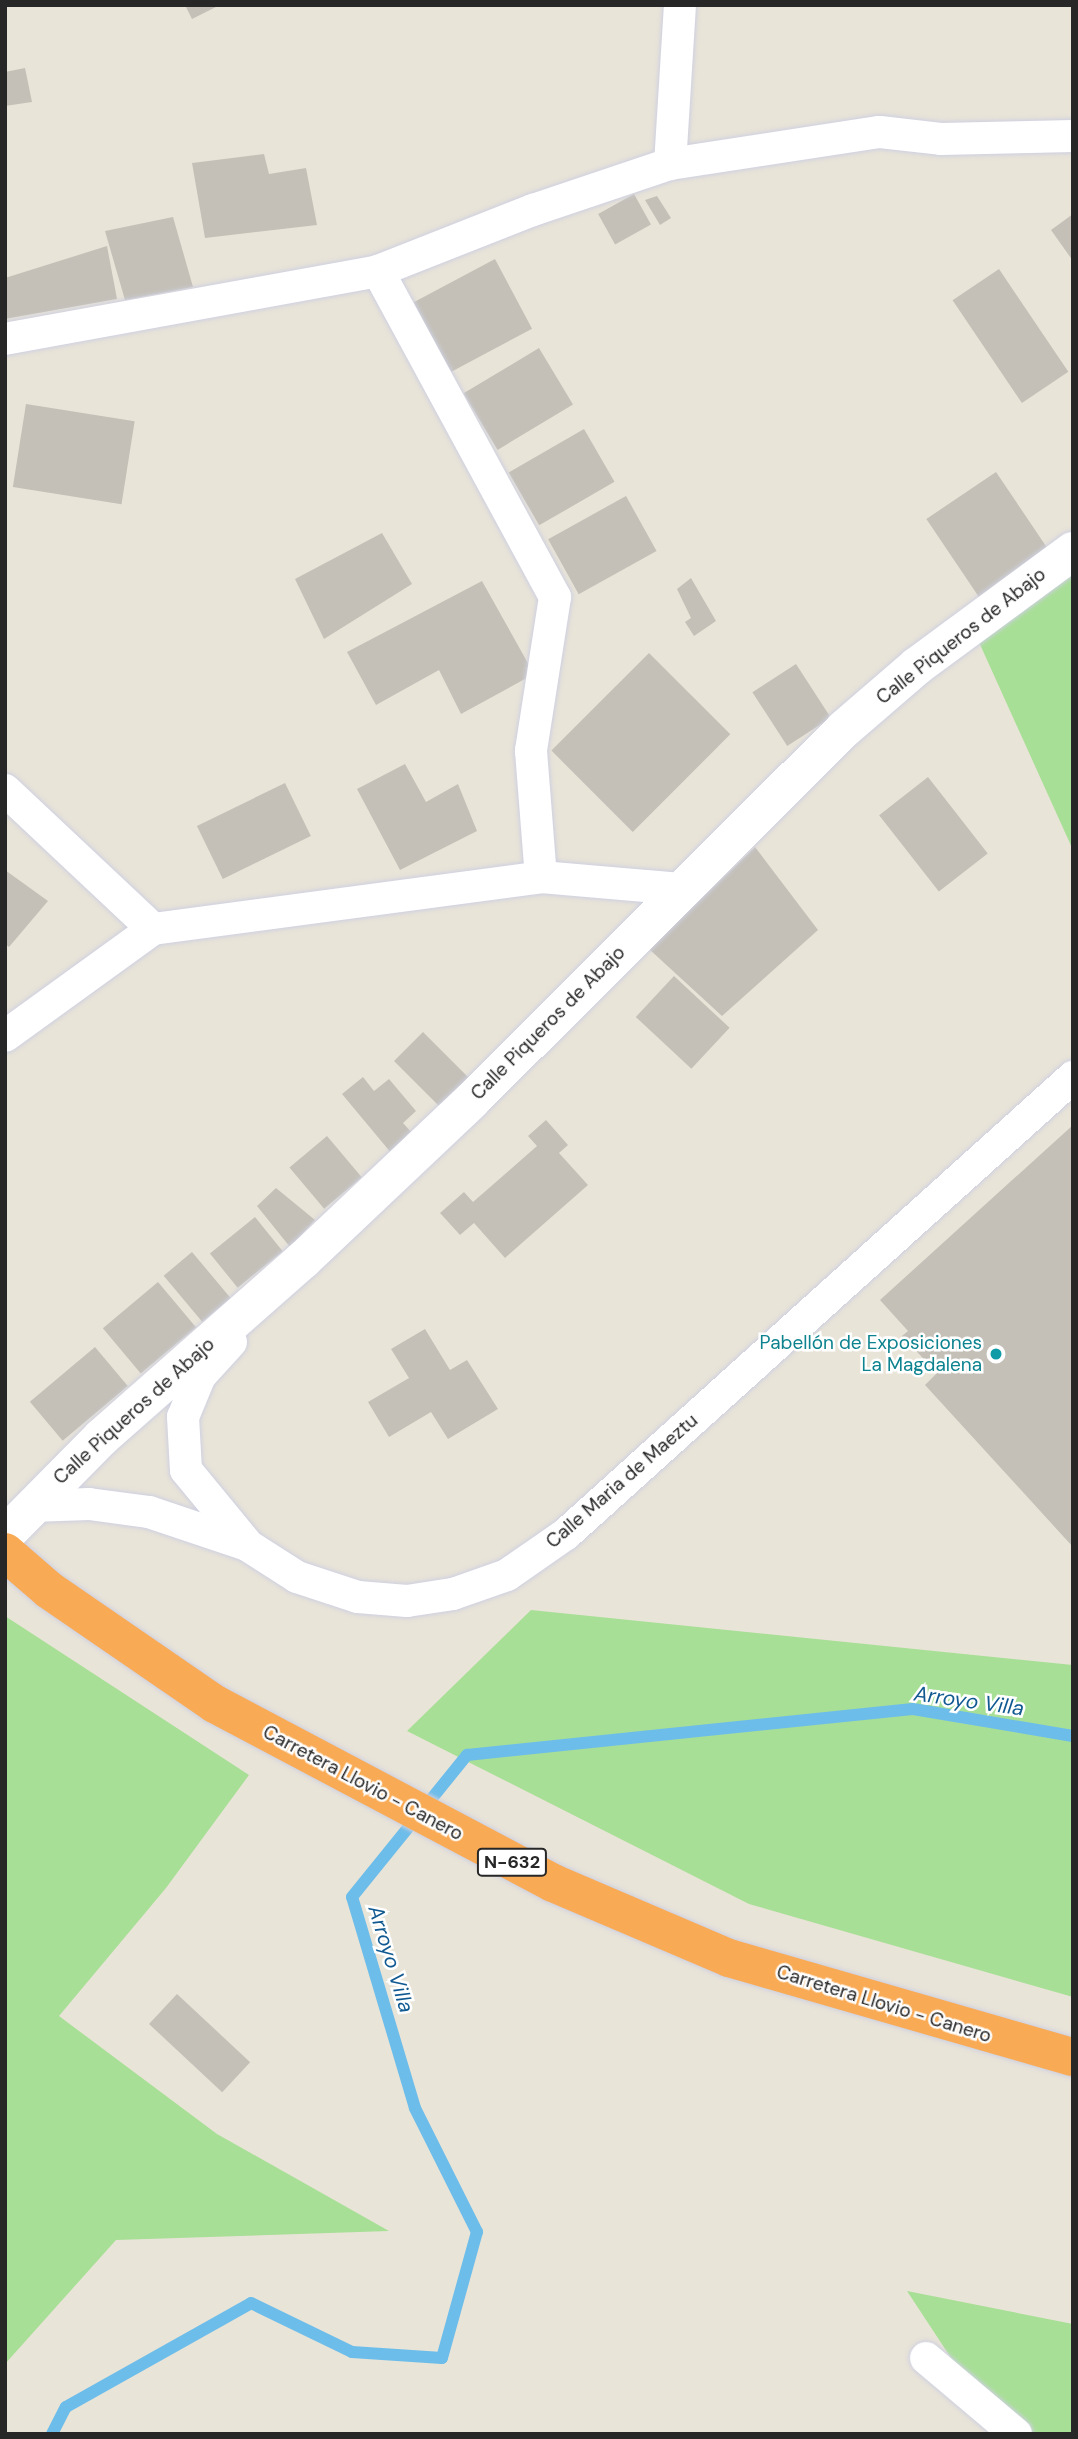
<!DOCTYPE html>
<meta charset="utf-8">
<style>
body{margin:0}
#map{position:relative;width:1078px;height:2439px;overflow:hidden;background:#e9e4d8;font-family:"DM Sans",sans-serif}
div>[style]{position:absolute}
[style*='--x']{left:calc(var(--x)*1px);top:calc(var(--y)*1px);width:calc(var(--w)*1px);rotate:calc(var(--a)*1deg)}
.green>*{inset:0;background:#a8df96}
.stream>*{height:12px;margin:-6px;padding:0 6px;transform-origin:6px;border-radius:6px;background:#6dbdea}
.building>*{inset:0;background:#c4c0b8;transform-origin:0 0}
.roads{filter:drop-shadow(0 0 2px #ced0e0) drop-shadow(0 0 2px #ced0e0)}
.street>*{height:32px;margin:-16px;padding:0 16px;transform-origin:16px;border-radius:16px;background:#fff}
.secondary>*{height:38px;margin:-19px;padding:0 19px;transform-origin:19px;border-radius:19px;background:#fff}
.highway>*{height:38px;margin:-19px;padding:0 19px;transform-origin:19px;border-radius:19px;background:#f9aa54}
.dots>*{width:19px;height:19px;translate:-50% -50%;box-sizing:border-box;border:4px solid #fff;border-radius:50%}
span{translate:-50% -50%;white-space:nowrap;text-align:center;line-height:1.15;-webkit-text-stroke:5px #fff;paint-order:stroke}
.shield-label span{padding:2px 5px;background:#fff;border:2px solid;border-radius:5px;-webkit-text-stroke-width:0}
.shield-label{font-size:18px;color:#272727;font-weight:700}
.street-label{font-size:19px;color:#272727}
.culture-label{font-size:19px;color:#0d838f}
.right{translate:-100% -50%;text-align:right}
.water-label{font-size:21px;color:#115991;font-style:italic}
.frame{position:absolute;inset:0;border:7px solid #272727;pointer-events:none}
</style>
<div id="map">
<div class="green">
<div style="clip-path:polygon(1073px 573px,1073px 850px,978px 640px)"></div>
<div style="clip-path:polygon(531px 1610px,1073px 1665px,1073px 1997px,749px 1904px,407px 1731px)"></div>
<div style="clip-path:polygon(5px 1616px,249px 1775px,166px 1888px,59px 2016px,217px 2134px,389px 2231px,116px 2240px,5px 2364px)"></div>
<div style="clip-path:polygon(907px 2291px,1073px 2324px,1073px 2434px,1001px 2434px)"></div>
</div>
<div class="stream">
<div style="--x:52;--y:2434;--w:30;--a:-63"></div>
<div style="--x:66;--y:2407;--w:212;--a:-29.3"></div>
<div style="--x:251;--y:2303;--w:112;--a:25.9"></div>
<div style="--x:352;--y:2352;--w:90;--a:3.8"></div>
<div style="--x:442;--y:2358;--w:131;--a:-74.5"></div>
<div style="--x:477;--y:2232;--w:139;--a:-116.6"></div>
<div style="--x:415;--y:2108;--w:220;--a:-106.6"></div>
<div style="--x:352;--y:1897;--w:183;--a:-51"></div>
<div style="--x:467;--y:1755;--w:448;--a:-5.9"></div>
<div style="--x:913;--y:1709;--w:162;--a:9.6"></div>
</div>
<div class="building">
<div style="clip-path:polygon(185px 5px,220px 5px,192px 19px)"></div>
<div style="clip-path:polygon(25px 68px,32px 102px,5px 106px,5px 72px)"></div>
<div style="clip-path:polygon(264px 154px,269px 174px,306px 168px,317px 225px,205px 238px,192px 163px)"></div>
<div style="left:634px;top:194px;width:35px;height:41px;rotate:61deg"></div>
<div style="clip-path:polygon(657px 196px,671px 218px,660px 225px,645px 200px)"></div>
<div style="clip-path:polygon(1073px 214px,1073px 261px,1051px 230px)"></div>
<div style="clip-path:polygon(173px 217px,193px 287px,125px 300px,105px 231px)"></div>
<div style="clip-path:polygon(107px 246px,117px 299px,5px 319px,5px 278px)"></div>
<div style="left:495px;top:259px;width:79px;height:92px;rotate:62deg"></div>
<div style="left:999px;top:269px;width:124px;height:56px;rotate:56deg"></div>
<div style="left:539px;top:348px;width:66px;height:88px;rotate:59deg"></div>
<div style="left:26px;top:404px;width:110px;height:84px;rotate:9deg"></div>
<div style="left:584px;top:429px;width:61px;height:87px;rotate:60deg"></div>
<div style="left:996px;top:472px;width:94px;height:84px;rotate:56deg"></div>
<div style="left:626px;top:496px;width:63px;height:89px;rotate:61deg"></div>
<div style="clip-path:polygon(382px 533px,412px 584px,324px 639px,295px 579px)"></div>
<div style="clip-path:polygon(691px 578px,716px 621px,694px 636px,685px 622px,691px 618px,677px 589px)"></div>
<div style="clip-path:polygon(482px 581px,534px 674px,461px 714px,439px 670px,376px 705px,347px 652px)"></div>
<div style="left:649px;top:653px;width:115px;height:138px;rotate:45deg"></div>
<div style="left:796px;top:664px;width:64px;height:52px;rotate:57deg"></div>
<div style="clip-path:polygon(405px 764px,426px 802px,458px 784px,477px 831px,400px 870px,357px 789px)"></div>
<div style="left:928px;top:777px;width:97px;height:62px;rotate:52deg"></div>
<div style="left:285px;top:783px;width:59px;height:98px;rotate:64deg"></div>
<div style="clip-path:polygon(755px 847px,818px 930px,722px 1016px,649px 949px)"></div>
<div style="clip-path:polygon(5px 870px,48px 901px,9px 947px,5px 944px)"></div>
<div style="left:674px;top:976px;width:76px;height:56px;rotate:43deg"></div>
<div style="left:423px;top:1032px;width:64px;height:41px;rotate:45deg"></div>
<div style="clip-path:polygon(363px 1077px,374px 1091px,389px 1079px,416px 1111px,403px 1123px,413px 1134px,392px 1154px,342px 1094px)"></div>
<div style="clip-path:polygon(546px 1120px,568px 1145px,559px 1153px,588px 1185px,505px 1258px,474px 1223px,460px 1235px,440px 1213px,464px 1192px,473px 1202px,537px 1146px,528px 1136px)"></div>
<div style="clip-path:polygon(1073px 1125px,1073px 1547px,925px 1385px,937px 1373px,902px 1336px,908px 1331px,880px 1300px)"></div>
<div style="left:327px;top:1136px;width:54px;height:49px;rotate:50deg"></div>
<div style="clip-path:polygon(276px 1188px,315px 1220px,290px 1247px,257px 1206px)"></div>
<div style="left:255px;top:1217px;width:44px;height:58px;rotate:51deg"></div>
<div style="left:192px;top:1252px;width:60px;height:37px;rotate:50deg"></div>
<div style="left:158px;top:1282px;width:59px;height:72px;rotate:50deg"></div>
<div style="clip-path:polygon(425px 1329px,450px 1370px,467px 1360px,498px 1409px,448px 1439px,431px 1412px,389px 1437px,368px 1402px,409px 1378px,391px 1349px)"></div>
<div style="left:95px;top:1347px;width:51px;height:85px;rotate:50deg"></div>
<div style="left:177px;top:1994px;width:100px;height:41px;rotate:43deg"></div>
</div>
<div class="roads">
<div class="street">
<div style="--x:670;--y:164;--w:159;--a:-86.4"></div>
<div style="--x:378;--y:271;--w:371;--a:61.5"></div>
<div style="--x:555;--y:597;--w:156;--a:98.9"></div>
<div style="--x:531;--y:751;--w:126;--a:85.5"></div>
<div style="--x:5;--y:339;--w:379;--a:-10.3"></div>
<div style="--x:378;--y:271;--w:167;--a:-21.5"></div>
<div style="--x:533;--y:210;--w:145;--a:-18.6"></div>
<div style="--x:670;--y:164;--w:212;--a:-8.7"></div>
<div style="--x:880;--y:132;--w:61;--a:6.5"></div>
<div style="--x:941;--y:139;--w:132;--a:-1.3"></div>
<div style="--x:5;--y:790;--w:203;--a:43.2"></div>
<div style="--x:5;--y:1036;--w:183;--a:-35.9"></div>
<div style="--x:153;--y:929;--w:391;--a:-7.6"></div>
<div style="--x:541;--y:877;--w:140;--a:4.9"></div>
<div style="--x:231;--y:1342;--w:46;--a:132.4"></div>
<div style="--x:200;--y:1376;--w:44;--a:112.5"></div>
<div style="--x:183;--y:1417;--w:53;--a:86.8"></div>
<div style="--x:186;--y:1470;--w:96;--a:50.5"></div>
<div style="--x:31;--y:1506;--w:58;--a:-2"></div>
<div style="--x:89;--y:1504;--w:61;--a:7.6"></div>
<div style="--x:149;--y:1512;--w:103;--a:18.6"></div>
<div style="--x:247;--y:1545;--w:59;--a:32.6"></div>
<div style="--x:297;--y:1577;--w:64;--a:18.2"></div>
<div style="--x:358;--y:1597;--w:49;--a:4.7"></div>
<div style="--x:407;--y:1601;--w:47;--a:-8.7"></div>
<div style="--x:453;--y:1594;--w:57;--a:-19.4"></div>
<div style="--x:507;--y:1575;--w:72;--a:-34.8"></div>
<div style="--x:566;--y:1534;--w:683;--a:-42.03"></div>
<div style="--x:926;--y:2358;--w:118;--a:40.2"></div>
</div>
<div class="secondary">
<div style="--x:5;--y:1535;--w:138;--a:-45.3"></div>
<div style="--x:102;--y:1437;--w:268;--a:-41.4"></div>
<div style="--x:303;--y:1260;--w:231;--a:-43.4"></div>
<div style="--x:471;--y:1101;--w:527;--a:-44.92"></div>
<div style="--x:844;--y:729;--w:96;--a:-40.8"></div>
<div style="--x:917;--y:666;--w:194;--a:-36.4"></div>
</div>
<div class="highway">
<div style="--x:5;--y:1552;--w:58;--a:40.8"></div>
<div style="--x:49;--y:1590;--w:201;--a:34.5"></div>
<div style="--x:215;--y:1704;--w:382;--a:27.9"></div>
<div style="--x:553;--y:1883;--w:191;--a:23.1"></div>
<div style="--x:729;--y:1958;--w:358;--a:16.1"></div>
</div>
</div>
<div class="dots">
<div style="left:996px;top:1354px;background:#0f9aa8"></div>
</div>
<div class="shield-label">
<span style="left:512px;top:1862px">N-632</span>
</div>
<div class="street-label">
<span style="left:961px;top:636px;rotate:-38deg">Calle Piqueros de Abajo</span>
<span style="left:548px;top:1023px;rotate:-45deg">Calle Piqueros de Abajo</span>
<span style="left:134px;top:1411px;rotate:-42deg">Calle Piqueros de Abajo</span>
<span style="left:622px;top:1481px;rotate:-41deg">Calle Maria de Maeztu</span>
<span style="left:363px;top:1783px;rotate:28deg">Carretera Llovio - Canero</span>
<span style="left:884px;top:2004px;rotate:17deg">Carretera Llovio - Canero</span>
</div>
<div class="culture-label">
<span class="right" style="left:982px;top:1354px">Pabellón de Exposiciones<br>La Magdalena</span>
</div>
<div class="water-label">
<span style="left:969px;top:1701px;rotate:8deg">Arroyo Villa</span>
<span style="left:391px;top:1959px;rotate:73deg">Arroyo Villa</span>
</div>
<div class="frame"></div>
</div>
